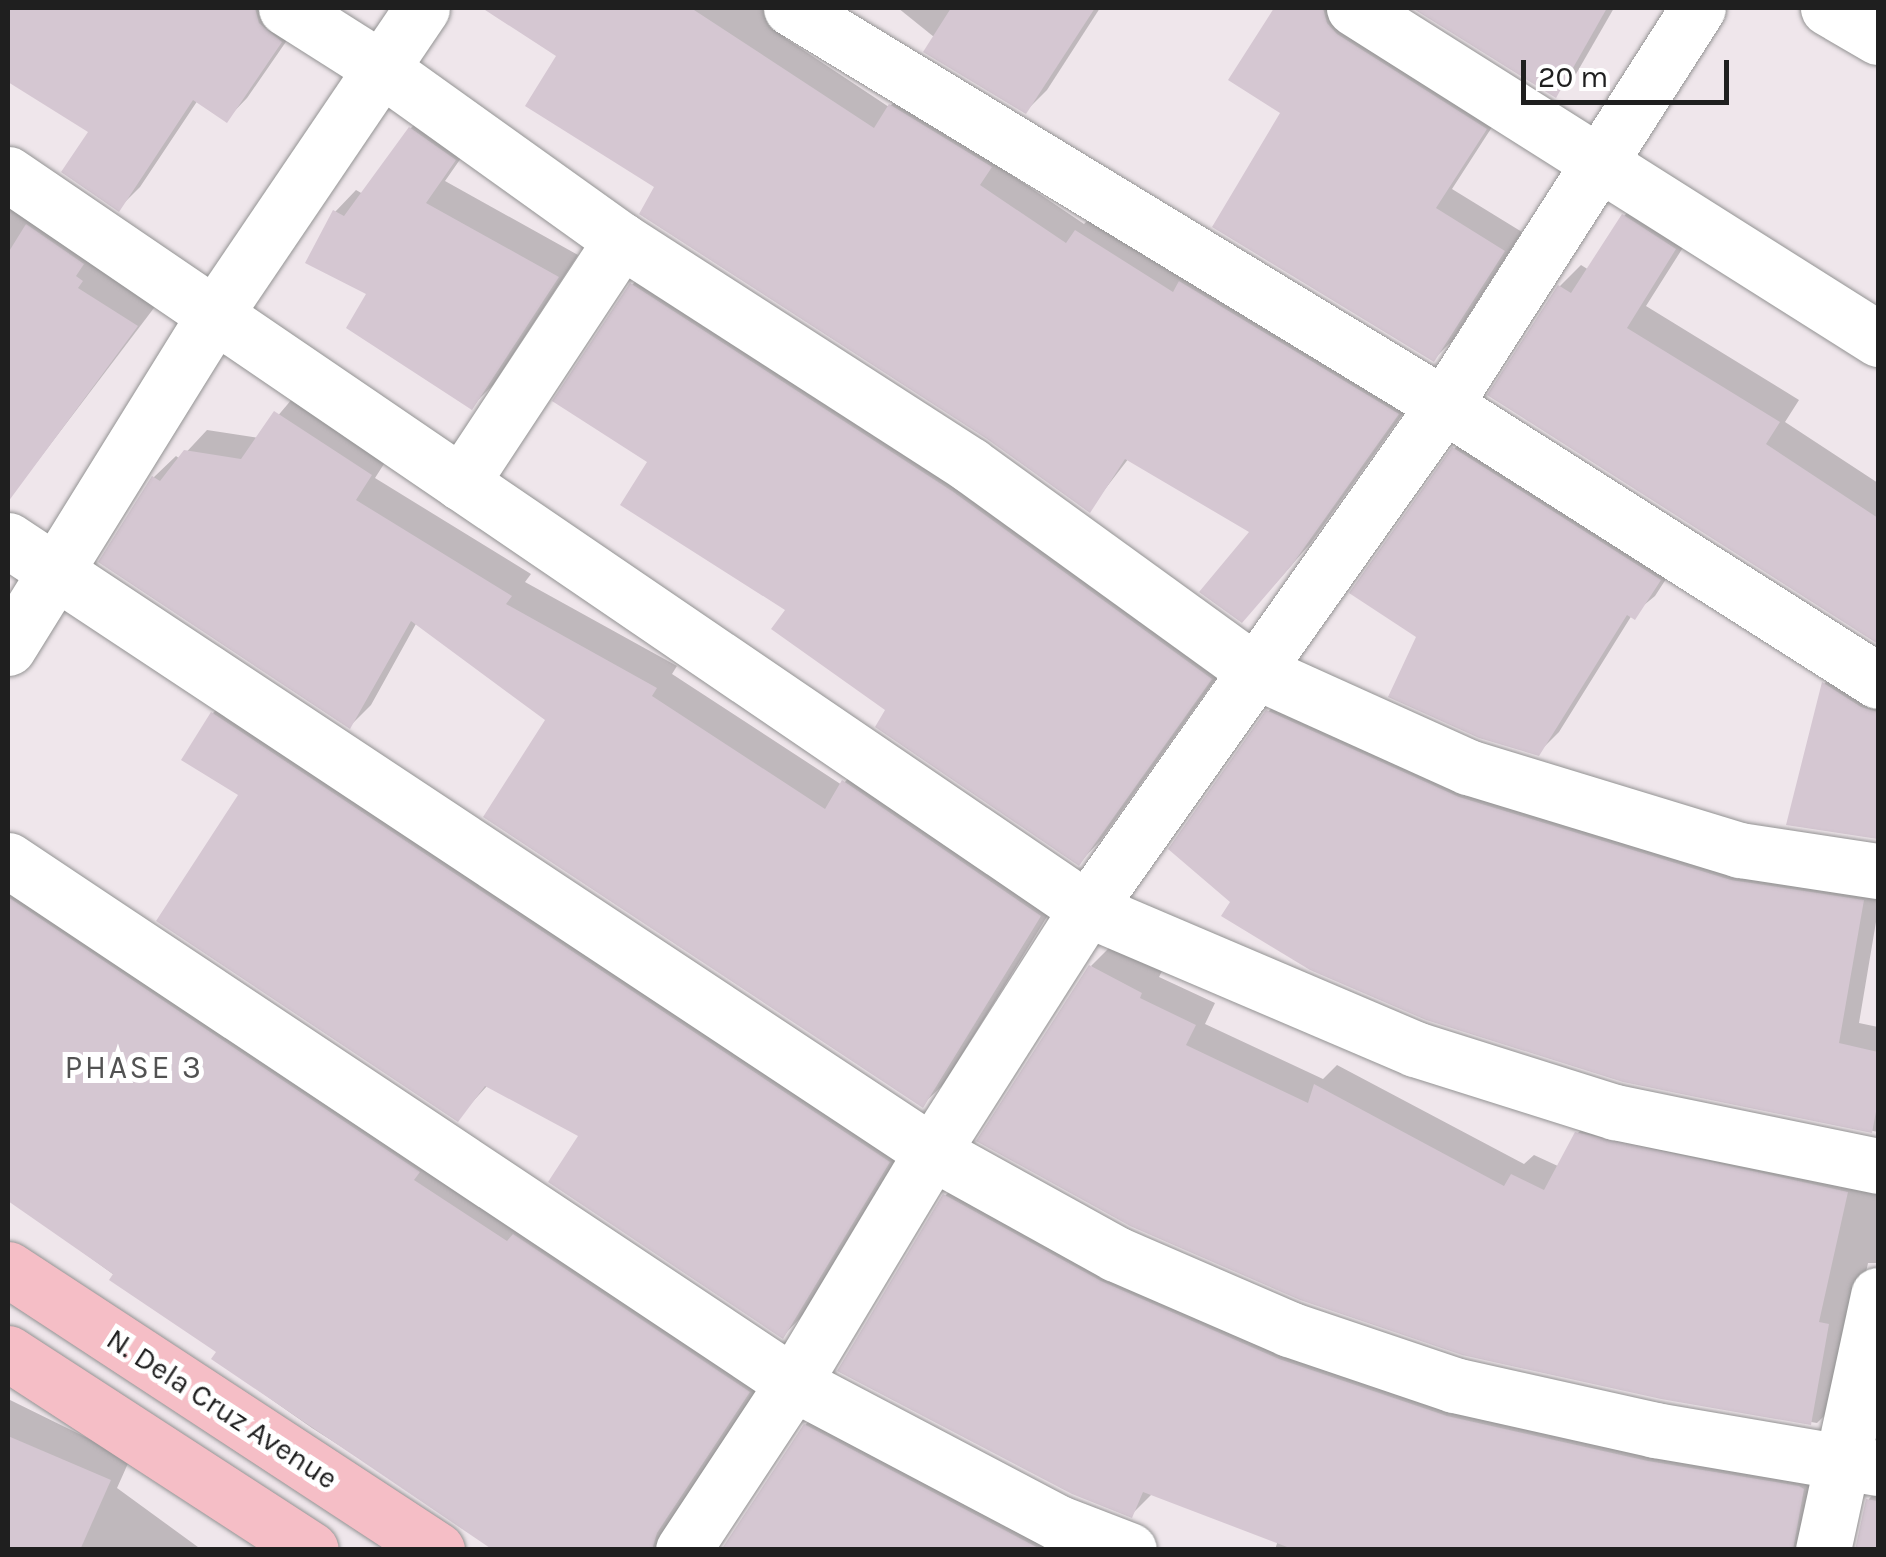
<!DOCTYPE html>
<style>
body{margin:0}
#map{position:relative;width:1886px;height:1557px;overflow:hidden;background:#efe6eb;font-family:Karla,sans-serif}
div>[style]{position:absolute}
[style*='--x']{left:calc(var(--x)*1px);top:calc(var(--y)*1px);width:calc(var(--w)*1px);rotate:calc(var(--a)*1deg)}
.shadow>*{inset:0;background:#0003}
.building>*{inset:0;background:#d5c7d2}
.roads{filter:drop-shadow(0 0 2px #939393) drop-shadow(0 0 2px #939393)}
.street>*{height:55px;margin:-27.5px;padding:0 27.5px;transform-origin:27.5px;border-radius:27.5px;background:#fff}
.secondary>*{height:55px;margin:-27.5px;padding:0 27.5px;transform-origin:27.5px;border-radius:27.5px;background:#f5bec6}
span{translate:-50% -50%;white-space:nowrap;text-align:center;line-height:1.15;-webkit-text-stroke:10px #fff;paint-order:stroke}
.street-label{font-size:30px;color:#1f1f1f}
.neighbourhood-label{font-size:32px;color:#525252;letter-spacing:2.5px}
.frame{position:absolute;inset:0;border:10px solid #1f1f1f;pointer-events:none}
.scale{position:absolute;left:1521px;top:60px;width:208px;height:45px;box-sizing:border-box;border:5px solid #1f1f1f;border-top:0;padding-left:12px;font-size:30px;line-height:35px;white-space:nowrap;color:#1f1f1f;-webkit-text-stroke:8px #fff;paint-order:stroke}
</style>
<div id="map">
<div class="shadow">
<div style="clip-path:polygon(8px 8px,287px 8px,301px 20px,247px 98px,226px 120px,198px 100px,140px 187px,119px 208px,92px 131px,8px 79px)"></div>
<div style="clip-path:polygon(518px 8px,786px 8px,799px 19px,785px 38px,889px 107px,910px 87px,997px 165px,1084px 224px,1095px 213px,1416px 395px,1310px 544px,1260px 601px,1253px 532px,1129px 458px,1089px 510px,658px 186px,559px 55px,508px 22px)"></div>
<div style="clip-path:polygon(898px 8px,1100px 8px,1047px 90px,1026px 111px)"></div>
<div style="clip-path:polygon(1277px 8px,1348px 8px,1503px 110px,1452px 189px,1522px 232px,1452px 341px,1434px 359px,1284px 113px,1232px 79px)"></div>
<div style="clip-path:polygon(1439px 8px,1614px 8px,1576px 74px,1555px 95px,1434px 18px)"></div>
<div style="clip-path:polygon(432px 107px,475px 138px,445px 181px,578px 255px,493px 385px,472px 406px,370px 293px,335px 212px,356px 190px,363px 194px,411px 128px)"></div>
<div style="clip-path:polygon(8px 174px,157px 304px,8px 500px)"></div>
<div style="clip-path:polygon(1645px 195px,1696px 227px,1646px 306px,1799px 400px,1785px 422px,1878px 483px,1878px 641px,1491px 395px,1560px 286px,1581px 265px,1589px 270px,1624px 216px)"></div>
<div style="clip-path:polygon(653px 263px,1231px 657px,1100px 841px,1079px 863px,888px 709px,651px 461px,632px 285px)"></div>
<div style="clip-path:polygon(298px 392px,391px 453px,375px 478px,531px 574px,525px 582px,677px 666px,672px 674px,842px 785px,865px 761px,1061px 894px,944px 1084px,922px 1105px,549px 720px,417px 622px,371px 705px,350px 726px,101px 561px,154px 477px,176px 456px,180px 459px,207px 430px,259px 438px)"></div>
<div style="clip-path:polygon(1475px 429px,1679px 559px,1655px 596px,1632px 615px,1559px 732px,1538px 753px,1420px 636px,1454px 449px)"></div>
<div style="clip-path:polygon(1845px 663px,1878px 684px,1878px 837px,1789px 823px,1824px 684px)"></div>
<div style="clip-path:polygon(1289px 690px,1878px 879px,1878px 910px,1859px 1023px,1878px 1027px,1878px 1132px,1623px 1079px,1233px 901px,1268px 712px)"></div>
<div style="clip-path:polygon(234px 692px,909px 1139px,804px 1314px,783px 1336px,582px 1136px,488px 1085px,457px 1119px,242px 795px,213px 713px)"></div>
<div style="clip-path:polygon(8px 860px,769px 1370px,682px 1550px,503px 1550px,312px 1428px,214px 1359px,219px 1351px,8px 1198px)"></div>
<div style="clip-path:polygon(1112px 945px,1162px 971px,1159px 977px,1215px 1003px,1205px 1024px,1323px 1079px,1337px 1065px,1524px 1164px,1534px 1155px,1560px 1167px,1577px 1134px,1599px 1112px,1878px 1173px,1878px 1263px,1868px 1263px,1838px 1402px,1817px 1423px,1662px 1397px,1463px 1352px,1091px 966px)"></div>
<div style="clip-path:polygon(966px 1174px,1123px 1261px,1825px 1466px,1822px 1550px,1275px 1550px,1278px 1540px,1153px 1493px,1131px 1515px,945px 1196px)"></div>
<div style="clip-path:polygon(8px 1399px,130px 1459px,117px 1488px,202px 1550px,8px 1550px)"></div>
<div style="clip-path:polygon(827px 1404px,1116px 1550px,724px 1550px,805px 1425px)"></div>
<div style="clip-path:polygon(1878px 1489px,1878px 1550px,1858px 1550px,1869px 1499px)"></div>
</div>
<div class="building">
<div style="clip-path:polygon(8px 8px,255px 8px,259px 23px,282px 42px,227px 123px,193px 100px,119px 212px,61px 172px,88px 132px,8px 82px)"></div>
<div style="clip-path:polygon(482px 8px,691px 8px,874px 128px,889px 104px,992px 167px,980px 185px,1066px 243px,1075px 230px,1173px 292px,1179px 281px,1399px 414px,1292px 565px,1242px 623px,1199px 592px,1249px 532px,1125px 459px,1090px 513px,987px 439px,639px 214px,654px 187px,525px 106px,556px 56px)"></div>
<div style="clip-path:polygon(951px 8px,1095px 8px,1026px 114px,923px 52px)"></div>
<div style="clip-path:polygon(1274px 8px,1323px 8px,1327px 23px,1337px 34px,1487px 129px,1436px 208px,1505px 251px,1434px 362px,1212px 227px,1280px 113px,1228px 80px)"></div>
<div style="clip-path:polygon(1412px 8px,1607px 8px,1556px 98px)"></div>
<div style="clip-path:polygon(409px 127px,456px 160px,426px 203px,559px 277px,472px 410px,346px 328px,366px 294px,305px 263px,333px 210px,344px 216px)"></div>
<div style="clip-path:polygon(1622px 214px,1676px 249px,1627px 328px,1780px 422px,1766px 444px,1878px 518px,1878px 644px,1487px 395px,1558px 285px,1571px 293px)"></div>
<div style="clip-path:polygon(26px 224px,84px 264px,76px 276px,83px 281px,78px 288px,138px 326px,8px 502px,8px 253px)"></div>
<div style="clip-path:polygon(630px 283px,952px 491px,1212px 679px,1079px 866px,875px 727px,885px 710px,771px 629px,785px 610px,620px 505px,647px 462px,552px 401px)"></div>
<div style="clip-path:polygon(274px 411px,372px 475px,356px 500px,512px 596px,506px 604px,657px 688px,652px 696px,825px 809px,842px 780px,1041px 916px,923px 1108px,483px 817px,545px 720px,411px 621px,350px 729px,98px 562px,152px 476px,160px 481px,184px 450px,241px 459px)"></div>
<div style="clip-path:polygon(1452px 447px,1661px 580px,1635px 620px,1627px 615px,1539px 756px,1479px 738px,1388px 697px,1416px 637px,1349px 593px)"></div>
<div style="clip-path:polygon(1822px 682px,1861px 707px,1878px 712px,1878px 839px,1786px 825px)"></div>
<div style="clip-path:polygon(1266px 710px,1459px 797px,1731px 880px,1864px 900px,1839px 1043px,1878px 1052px,1878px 1101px,1872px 1133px,1623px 1082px,1426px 1020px,1310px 970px,1221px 916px,1230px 902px,1168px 849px)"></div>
<div style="clip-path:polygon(211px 712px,890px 1162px,783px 1339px,548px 1182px,578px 1136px,485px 1086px,458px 1122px,156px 921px,238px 795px,181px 760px)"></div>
<div style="clip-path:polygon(8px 897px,420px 1172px,414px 1180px,507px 1241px,513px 1234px,750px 1392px,657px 1533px,652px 1550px,493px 1550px,211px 1359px,216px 1352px,109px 1280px,113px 1274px,8px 1201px)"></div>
<div style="clip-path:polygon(1089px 965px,1142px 993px,1140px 998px,1196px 1025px,1186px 1045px,1308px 1103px,1314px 1084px,1504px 1186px,1511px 1174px,1544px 1190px,1575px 1132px,1848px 1192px,1819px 1322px,1829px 1324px,1811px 1425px,1661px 1399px,1462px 1355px,1300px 1300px,1130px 1226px,976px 1141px)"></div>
<div style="clip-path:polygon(943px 1194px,1101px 1281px,1279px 1359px,1447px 1416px,1648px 1461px,1799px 1486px,1804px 1489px,1793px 1550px,1295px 1550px,1143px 1492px,1132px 1518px,1072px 1494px,837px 1371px)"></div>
<div style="clip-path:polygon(804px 1424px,1042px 1550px,721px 1550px)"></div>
<div style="clip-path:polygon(8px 1436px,111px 1480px,80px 1550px,8px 1550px)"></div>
<div style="clip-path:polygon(1866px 1499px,1878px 1501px,1878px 1550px,1855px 1550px)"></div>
</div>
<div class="roads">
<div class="street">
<div style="--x:286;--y:8;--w:114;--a:32.4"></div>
<div style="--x:382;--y:69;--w:294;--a:35.6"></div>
<div style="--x:621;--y:240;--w:415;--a:32.8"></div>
<div style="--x:970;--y:465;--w:349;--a:35.9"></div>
<div style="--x:1253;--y:670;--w:236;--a:24.3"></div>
<div style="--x:1468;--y:767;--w:284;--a:17"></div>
<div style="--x:1740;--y:850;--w:140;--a:8.7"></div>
<div style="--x:791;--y:8;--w:764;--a:31.3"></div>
<div style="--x:1444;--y:405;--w:514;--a:32.45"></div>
<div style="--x:1354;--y:8;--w:620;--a:32.28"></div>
<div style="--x:1828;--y:8;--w:58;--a:30.1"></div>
<div style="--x:8;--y:174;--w:1306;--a:34.26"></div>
<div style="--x:1087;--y:909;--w:357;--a:23.1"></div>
<div style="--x:1415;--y:1049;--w:210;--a:17.5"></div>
<div style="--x:1615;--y:1112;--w:268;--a:11.6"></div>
<div style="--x:461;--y:483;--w:291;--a:-56.6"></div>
<div style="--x:8;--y:540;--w:1108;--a:33.52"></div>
<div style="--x:932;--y:1152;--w:210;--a:29"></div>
<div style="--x:1116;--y:1254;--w:189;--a:23.4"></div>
<div style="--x:1289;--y:1329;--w:174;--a:18.7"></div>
<div style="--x:1454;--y:1385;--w:206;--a:12.6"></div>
<div style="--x:1655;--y:1430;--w:226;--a:9.7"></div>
<div style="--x:8;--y:648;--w:393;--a:-58.2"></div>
<div style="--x:215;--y:314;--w:369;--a:-55.9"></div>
<div style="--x:8;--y:860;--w:943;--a:33.67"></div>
<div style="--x:793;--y:1383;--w:301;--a:27.8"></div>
<div style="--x:1059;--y:1523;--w:75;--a:21.1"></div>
<div style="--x:683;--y:1550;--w:200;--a:-56.6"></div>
<div style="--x:793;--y:1383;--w:270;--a:-59"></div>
<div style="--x:932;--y:1152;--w:288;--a:-57.5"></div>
<div style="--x:1087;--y:909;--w:618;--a:-54.69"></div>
<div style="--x:1444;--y:405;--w:471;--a:-57.4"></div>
<div style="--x:1823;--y:1550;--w:261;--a:-77.8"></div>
</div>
<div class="secondary">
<div style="--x:8;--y:1269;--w:513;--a:33.23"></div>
<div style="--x:8;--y:1353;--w:361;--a:33"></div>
</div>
</div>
<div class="street-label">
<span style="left:222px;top:1409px;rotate:33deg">N. Dela Cruz Avenue</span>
</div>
<div class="neighbourhood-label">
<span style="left:134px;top:1068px">PHASE 3</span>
</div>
<div class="frame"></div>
<div class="scale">20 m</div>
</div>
